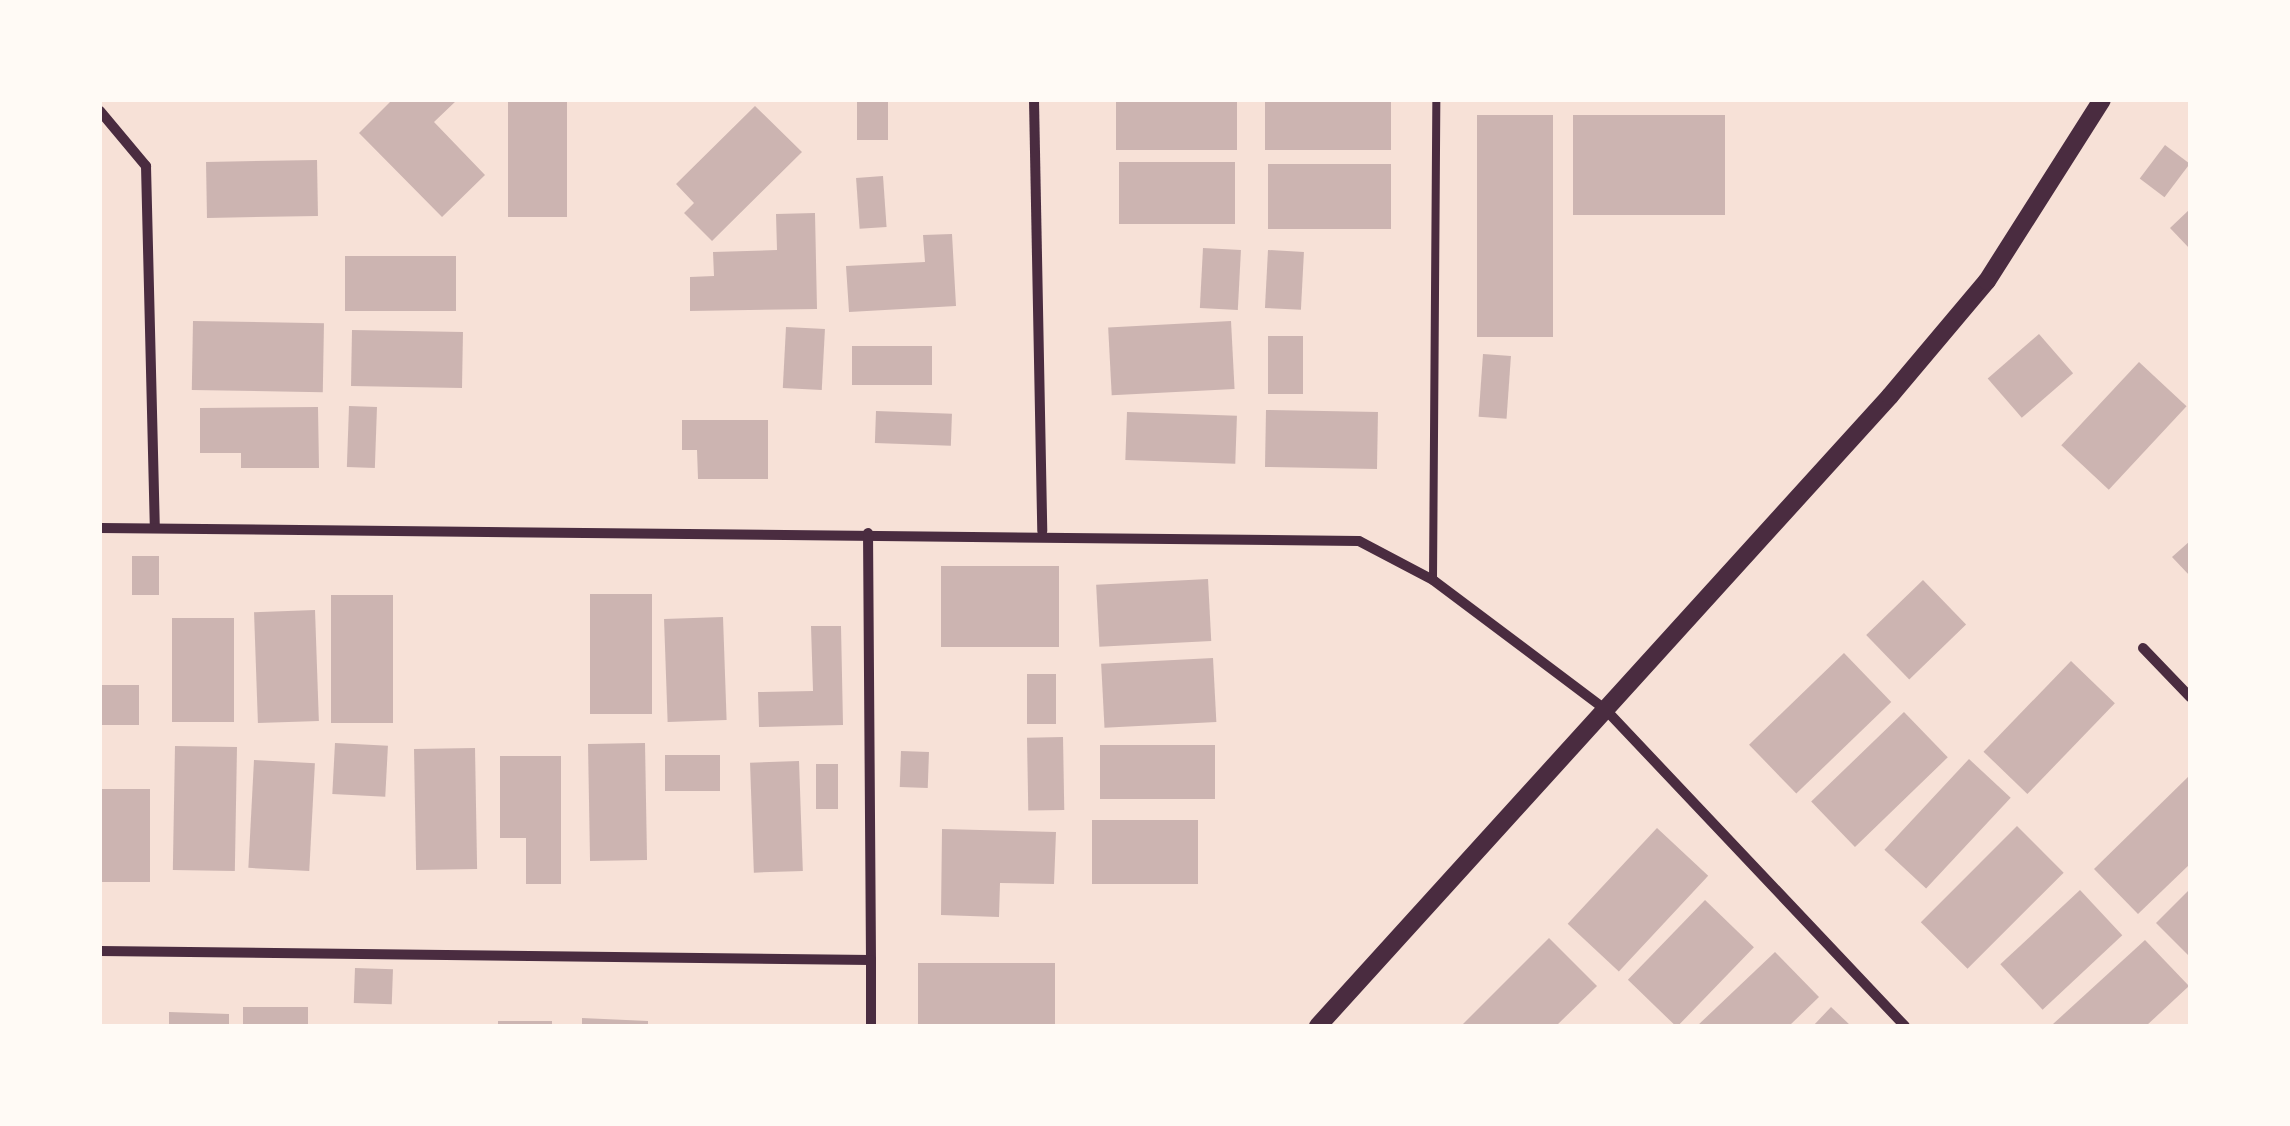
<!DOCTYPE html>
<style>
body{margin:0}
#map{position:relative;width:2290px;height:1126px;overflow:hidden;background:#f7e1d7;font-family:"Open Sans",sans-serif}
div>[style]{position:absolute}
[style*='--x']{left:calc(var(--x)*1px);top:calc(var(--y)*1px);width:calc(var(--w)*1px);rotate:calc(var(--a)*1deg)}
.building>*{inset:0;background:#ccb4b1;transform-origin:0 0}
.service>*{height:8px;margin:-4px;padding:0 4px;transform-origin:4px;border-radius:4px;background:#4a2c40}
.minor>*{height:10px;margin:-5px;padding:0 5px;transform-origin:5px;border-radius:5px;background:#4a2c40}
.tertiary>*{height:18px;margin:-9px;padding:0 9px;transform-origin:9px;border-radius:9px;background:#4a2c40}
span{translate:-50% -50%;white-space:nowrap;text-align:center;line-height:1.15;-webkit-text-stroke:8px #fffaf5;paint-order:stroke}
.frame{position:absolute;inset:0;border:102px solid #fffaf5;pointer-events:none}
</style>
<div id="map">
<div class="building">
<div style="clip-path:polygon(392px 100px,457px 100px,434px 122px,485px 175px,442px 217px,359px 133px)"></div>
<div style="left:508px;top:100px;width:59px;height:117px"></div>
<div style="left:857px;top:100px;width:31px;height:40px"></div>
<div style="left:1116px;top:100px;width:121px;height:50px"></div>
<div style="left:1265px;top:100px;width:126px;height:50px"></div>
<div style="clip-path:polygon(755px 106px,802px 152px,712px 241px,684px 213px,694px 203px,676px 184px)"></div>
<div style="left:1477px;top:115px;width:76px;height:222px"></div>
<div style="left:1573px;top:115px;width:152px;height:100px"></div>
<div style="left:2165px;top:145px;width:31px;height:42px;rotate:37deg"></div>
<div style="left:317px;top:160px;width:56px;height:111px;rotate:89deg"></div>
<div style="left:1119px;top:162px;width:116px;height:62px"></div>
<div style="left:1268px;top:164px;width:123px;height:65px"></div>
<div style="left:883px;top:176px;width:51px;height:27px;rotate:86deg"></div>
<div style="clip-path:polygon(2190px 209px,2190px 249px,2170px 228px)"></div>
<div style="clip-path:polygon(815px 213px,817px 309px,690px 311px,690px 277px,714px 276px,713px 252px,777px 250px,776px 214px)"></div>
<div style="clip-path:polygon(952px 234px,956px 306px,849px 312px,846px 266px,925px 262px,923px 235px)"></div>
<div style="left:1203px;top:248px;width:38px;height:60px;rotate:3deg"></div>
<div style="left:1268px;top:250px;width:36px;height:58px;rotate:3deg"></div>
<div style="left:345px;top:256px;width:111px;height:55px"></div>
<div style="left:193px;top:321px;width:131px;height:69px;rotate:1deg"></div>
<div style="left:1231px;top:321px;width:68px;height:123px;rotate:87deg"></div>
<div style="left:786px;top:327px;width:39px;height:61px;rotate:3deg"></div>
<div style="left:352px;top:330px;width:111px;height:56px;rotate:1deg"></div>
<div style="left:2039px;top:334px;width:52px;height:68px;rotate:49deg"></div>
<div style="left:1268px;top:336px;width:35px;height:58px"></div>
<div style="left:852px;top:346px;width:80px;height:39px"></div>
<div style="left:1483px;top:354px;width:28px;height:63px;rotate:4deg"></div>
<div style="left:2139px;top:362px;width:65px;height:114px;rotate:43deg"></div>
<div style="left:349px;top:406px;width:28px;height:61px;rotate:2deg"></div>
<div style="clip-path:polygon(318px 407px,319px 468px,241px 468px,241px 453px,200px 453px,200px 408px)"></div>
<div style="left:1266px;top:410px;width:112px;height:57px;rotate:1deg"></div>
<div style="left:876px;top:411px;width:76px;height:32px;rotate:2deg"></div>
<div style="left:1127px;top:412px;width:110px;height:48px;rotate:2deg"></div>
<div style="clip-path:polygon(682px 420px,768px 420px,768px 479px,698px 479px,697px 450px,682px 450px)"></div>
<div style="clip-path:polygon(2190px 541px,2190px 576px,2172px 557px)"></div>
<div style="left:132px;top:556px;width:27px;height:39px"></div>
<div style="left:941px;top:566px;width:118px;height:81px"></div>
<div style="left:1208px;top:579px;width:62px;height:112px;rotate:87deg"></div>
<div style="left:1923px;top:580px;width:62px;height:79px;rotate:46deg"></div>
<div style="left:590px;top:594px;width:62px;height:120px"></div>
<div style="left:393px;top:595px;width:128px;height:62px;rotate:90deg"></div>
<div style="left:315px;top:610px;width:111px;height:61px;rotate:88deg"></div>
<div style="left:723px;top:617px;width:103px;height:59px;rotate:88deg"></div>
<div style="left:234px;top:618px;width:104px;height:62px;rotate:90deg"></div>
<div style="clip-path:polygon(811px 626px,841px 626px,843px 725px,759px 727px,758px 692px,813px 691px)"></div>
<div style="left:1844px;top:653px;width:68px;height:132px;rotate:46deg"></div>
<div style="left:1213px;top:658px;width:64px;height:112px;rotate:87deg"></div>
<div style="left:2071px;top:661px;width:61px;height:126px;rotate:44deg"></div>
<div style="left:1027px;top:674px;width:29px;height:50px"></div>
<div style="left:100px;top:685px;width:39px;height:40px"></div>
<div style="left:1904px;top:712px;width:63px;height:129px;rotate:46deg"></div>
<div style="left:1063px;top:737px;width:73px;height:36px;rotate:89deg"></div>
<div style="left:335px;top:743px;width:53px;height:51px;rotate:3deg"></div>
<div style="left:645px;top:743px;width:117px;height:57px;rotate:89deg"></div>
<div style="left:1215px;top:745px;width:54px;height:115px;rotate:90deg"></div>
<div style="left:175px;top:746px;width:62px;height:124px;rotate:1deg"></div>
<div style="left:475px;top:748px;width:121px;height:61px;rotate:89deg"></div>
<div style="left:901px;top:751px;width:28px;height:36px;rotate:2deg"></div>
<div style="left:665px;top:755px;width:55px;height:36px"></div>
<div style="clip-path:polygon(500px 756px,561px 756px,561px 884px,526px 884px,526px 838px,500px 838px)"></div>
<div style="left:1969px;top:759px;width:57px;height:124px;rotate:43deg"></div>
<div style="left:254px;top:760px;width:61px;height:108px;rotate:3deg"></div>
<div style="left:799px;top:761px;width:110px;height:49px;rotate:88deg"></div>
<div style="left:816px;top:764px;width:22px;height:45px"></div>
<div style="clip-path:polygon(2190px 775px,2190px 864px,2138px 914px,2094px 869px)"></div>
<div style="left:100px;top:789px;width:50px;height:93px"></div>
<div style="left:1092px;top:820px;width:106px;height:64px"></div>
<div style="left:2017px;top:826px;width:66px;height:136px;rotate:45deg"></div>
<div style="left:1657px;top:828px;width:70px;height:131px;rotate:43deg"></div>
<div style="clip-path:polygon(942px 829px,1056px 832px,1054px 884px,1000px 883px,999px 917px,941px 915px)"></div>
<div style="clip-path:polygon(2190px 889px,2190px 957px,2156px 923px)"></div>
<div style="left:2080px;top:890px;width:62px;height:109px;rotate:47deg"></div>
<div style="left:1705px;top:900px;width:68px;height:111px;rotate:44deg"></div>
<div style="clip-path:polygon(1549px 938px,1597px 986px,1556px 1026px,1461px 1026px)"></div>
<div style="clip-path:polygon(2145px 940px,2189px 986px,2146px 1026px,2053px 1024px)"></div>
<div style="clip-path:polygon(1775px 952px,1819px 997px,1789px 1026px,1697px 1026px)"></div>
<div style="left:1055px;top:963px;width:63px;height:137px;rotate:90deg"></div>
<div style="left:355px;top:968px;width:38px;height:35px;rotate:2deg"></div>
<div style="left:243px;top:1007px;width:65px;height:19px"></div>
<div style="clip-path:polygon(1831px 1007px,1851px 1026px,1813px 1026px)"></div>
<div style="clip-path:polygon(169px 1012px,229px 1014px,229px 1026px,169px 1026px)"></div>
<div style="clip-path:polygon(582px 1018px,648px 1021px,648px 1026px,582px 1026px)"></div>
<div style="left:498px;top:1021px;width:54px;height:5px"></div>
</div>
<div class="service">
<div style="--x:1433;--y:580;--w:480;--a:-89.6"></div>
</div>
<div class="minor">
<div style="--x:1034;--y:100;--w:431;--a:88.9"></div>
<div style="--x:100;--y:111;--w:72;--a:50.1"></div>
<div style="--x:146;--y:166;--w:362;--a:88.6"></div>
<div style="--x:100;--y:528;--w:1259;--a:0.59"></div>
<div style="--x:1359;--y:541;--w:84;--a:27.8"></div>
<div style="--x:1433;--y:580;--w:216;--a:36.9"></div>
<div style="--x:1606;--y:710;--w:435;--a:46.6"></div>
<div style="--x:2143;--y:648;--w:68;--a:46.2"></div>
<div style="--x:100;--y:951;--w:771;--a:0.67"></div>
<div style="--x:871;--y:960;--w:427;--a:-90.4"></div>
<div style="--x:871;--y:960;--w:66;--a:90"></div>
</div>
<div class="tertiary">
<div style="--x:1318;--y:1026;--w:851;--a:-47.76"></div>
<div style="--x:1890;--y:396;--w:150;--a:-49.9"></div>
<div style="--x:1987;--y:281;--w:214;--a:-57.6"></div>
</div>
<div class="frame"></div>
</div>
